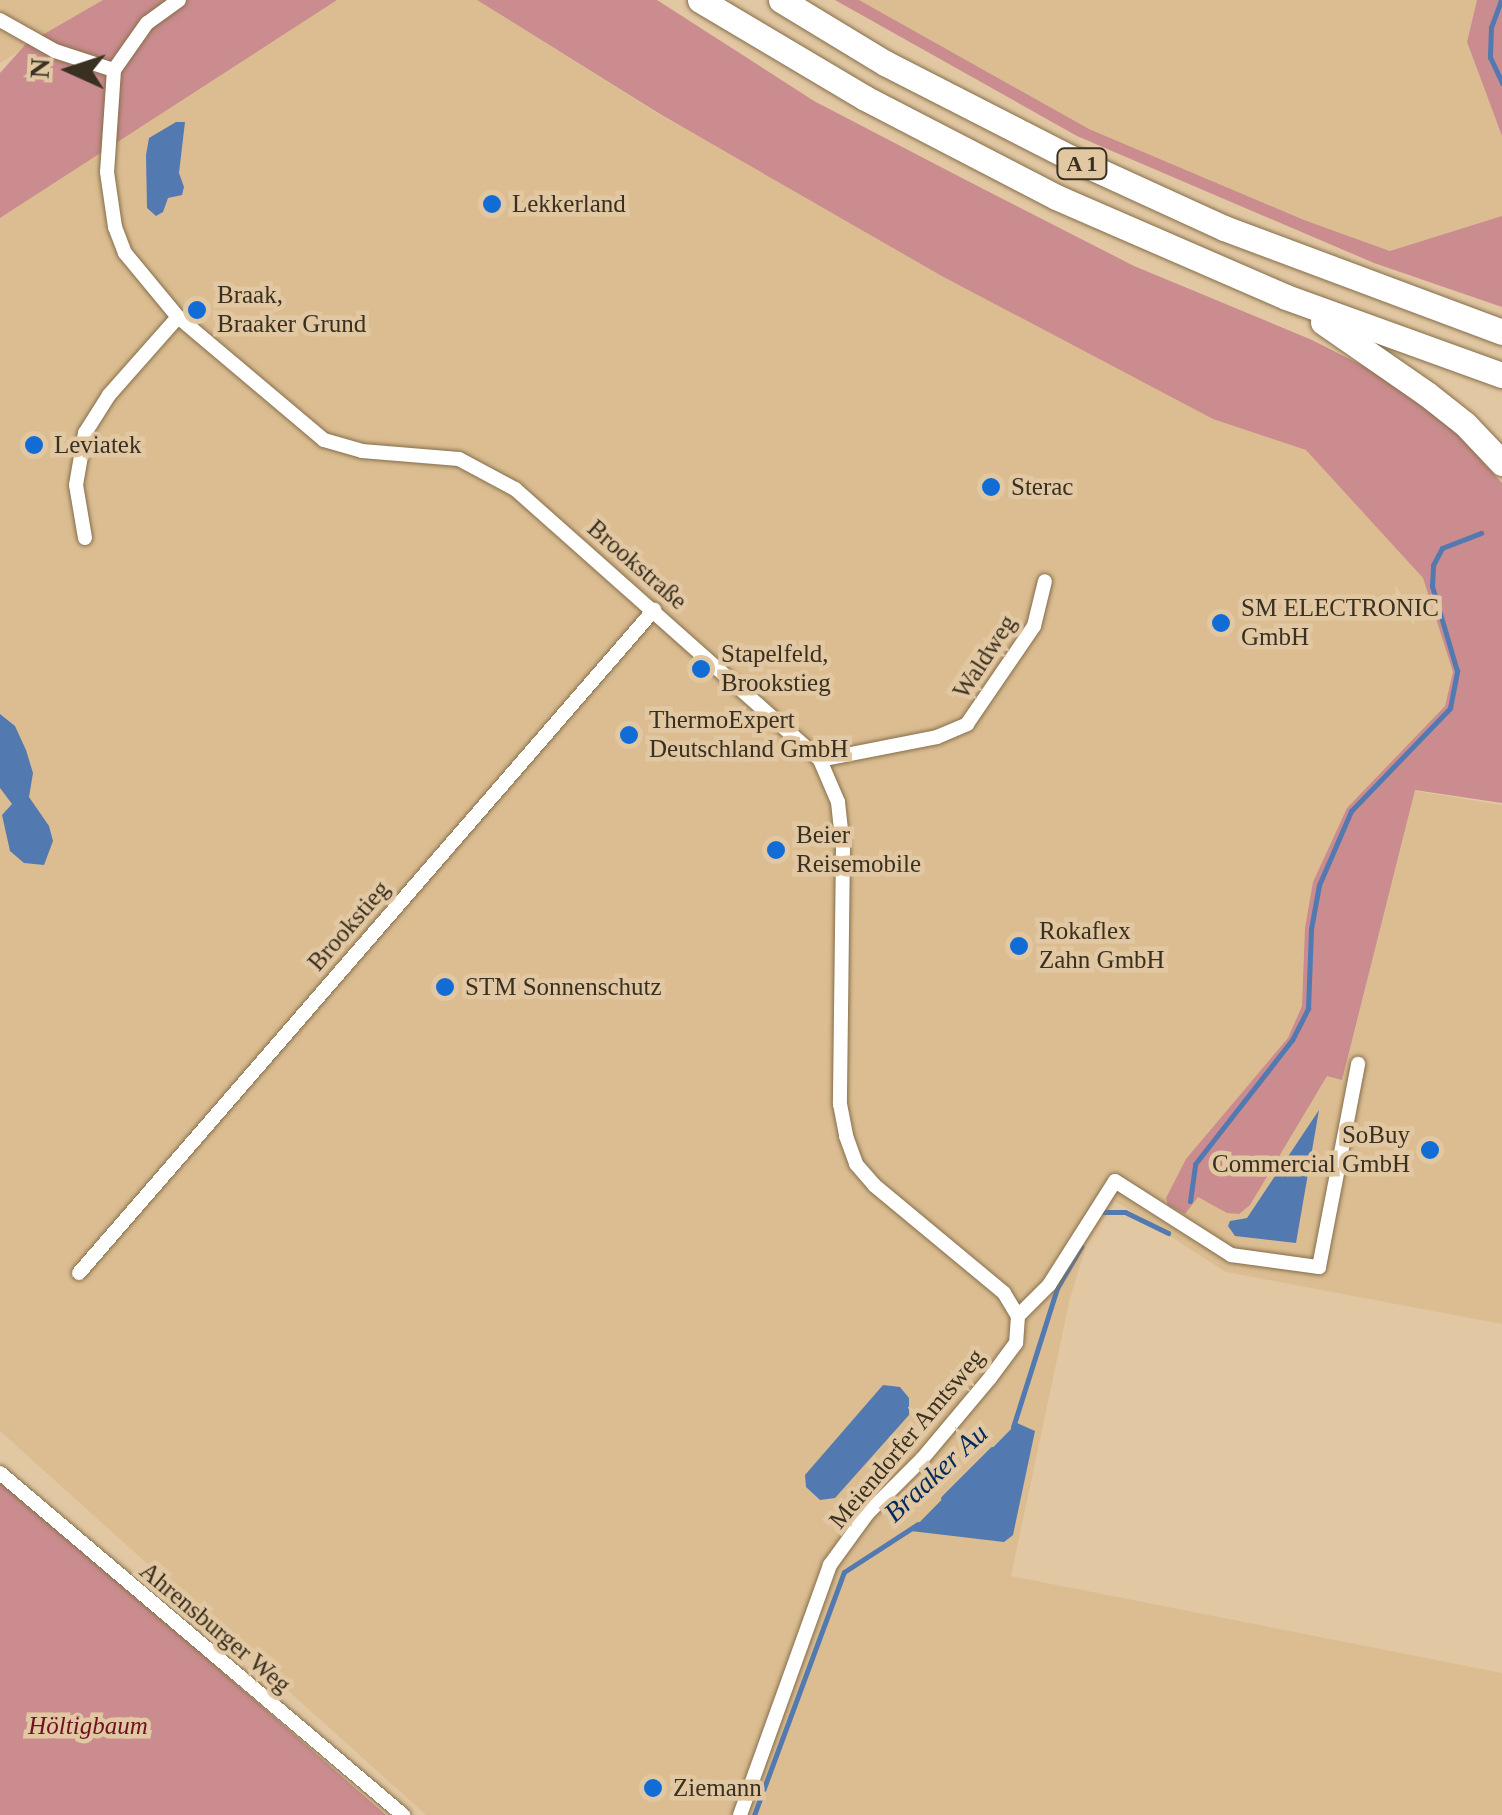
<!DOCTYPE html>
<meta charset="utf-8">
<style>
body{margin:0}
#map{position:relative;width:1502px;height:1815px;overflow:hidden;background:#e1c7a2;font-family:Georgia,serif}
div>[style]{position:absolute}
[style*='--x']{left:calc(var(--x)*1px);top:calc(var(--y)*1px);width:calc(var(--w)*1px);rotate:calc(var(--a)*1deg)}
.built>*{inset:0;background:#dbbd91}
.green>*{inset:0;background:#ca8c8e}
.water>*{inset:0;background:#527ab1}
.stream>*{height:5px;margin:-2.5px;padding:0 2.5px;transform-origin:2.5px;border-radius:2.5px;background:#527ab1}
.roads{filter:drop-shadow(0 0 2px #856e4b) drop-shadow(0 0 2px #856e4b)}
.minor>*{height:14px;margin:-7px;padding:0 7px;transform-origin:7px;border-radius:7px;background:#fff}
.motorway>*{height:25px;margin:-12.5px;padding:0 12.5px;transform-origin:12.5px;border-radius:12.5px;background:#fff}
.dots>*{width:28px;height:28px;translate:-50% -50%;box-sizing:border-box;border:5px solid #e1c7a2;border-radius:50%}
span{translate:-50% -50%;white-space:nowrap;text-align:center;line-height:1.15;-webkit-text-stroke:9px #e1c7a2;paint-order:stroke}
.shield-label span{padding:2px 8px;background:#e1c7a2;border:2px solid;border-radius:8px;-webkit-text-stroke-width:0}
.shield-label{font-size:22px;color:#3a3021;font-weight:700}
.poi-label{font-size:25px;color:#3a3021}
.left{translate:0 -50%;text-align:left}
.right{translate:-100% -50%;text-align:right}
.street-label{font-size:25px;color:#3a3021}
.park-label{font-size:25px;color:#6f1123;font-style:italic}
.water-label{font-size:28px;color:#00295c;font-style:italic}
.north{position:absolute;left:20px;top:20px;width:100px;height:100px;-webkit-text-stroke:8px #e1c7a2;paint-order:stroke;rotate:273deg;font-size:28px;font-weight:700;line-height:40px;text-align:center;color:#3a3021}
.north::after{content:'';display:block;margin:auto;width:35px;height:45px;background:#3a3021;clip-path:polygon(50% 0,100% 100%,50% 72%,0 100%)}
</style>
<div id="map">
<div class="built">
<div style="clip-path:polygon(0 0,103px 0,0 63px)"></div>
<div style="clip-path:polygon(337px 0,477px 0,660px 115px,1213px 419px,1306px 450px,1423px 578px,1453px 672px,1445px 706px,1372px 784px,1502px 805px,1502px 1324px,1226px 1272px,1115px 1201px,1087px 1243px,1070px 1298px,1011px 1576px,1502px 1673px,1502px 1815px,426px 1815px,0 1431px,0 218px)"></div>
<div style="clip-path:polygon(859px 0,1477px 0,1467px 42px,1502px 136px,1502px 216px,1391px 251px,1304px 220px,1089px 129px)"></div>
</div>
<div class="green">
<div style="clip-path:polygon(103px 0,337px 0,0 218px,0 73px,25px 45px)"></div>
<div style="clip-path:polygon(477px 0,657px 0,814px 101px,960px 177px,1134px 266px,1312px 340px,1377px 373px,1451px 427px,1502px 483px,1502px 803px,1415px 790px,1342px 1080px,1327px 1076px,1250px 1205px,1239px 1214px,1227px 1213px,1198px 1197px,1185px 1214px,1168px 1205px,1166px 1198px,1186px 1159px,1288px 1038px,1302px 1006px,1305px 928px,1313px 882px,1347px 808px,1445px 706px,1453px 672px,1423px 578px,1306px 450px,1213px 419px,940px 275px,660px 114px)"></div>
<div style="clip-path:polygon(835px 0,859px 0,1089px 129px,1304px 220px,1390px 251px,1502px 216px,1502px 307px,1374px 263px,1077px 136px)"></div>
<div style="clip-path:polygon(1477px 0,1502px 0,1502px 136px,1467px 42px)"></div>
<div style="clip-path:polygon(0 1477px,386px 1815px,0 1815px)"></div>
</div>
<div class="water">
<div style="clip-path:polygon(176px 122px,185px 122px,179px 173px,184px 187px,182px 195px,168px 198px,163px 212px,156px 216px,147px 208px,146px 155px,149px 138px)"></div>
<div style="clip-path:polygon(0 714px,15px 726px,26px 750px,33px 773px,29px 797px,49px 826px,53px 841px,44px 865px,24px 863px,10px 851px,2px 815px,12px 804px,0 788px)"></div>
<div style="clip-path:polygon(1319px 1110px,1296px 1243px,1235px 1236px,1228px 1226px,1230px 1221px,1247px 1218px)"></div>
<div style="clip-path:polygon(883px 1385px,900px 1387px,909px 1398px,909px 1415px,835px 1498px,820px 1500px,806px 1487px,805px 1475px)"></div>
<div style="clip-path:polygon(1017px 1423px,1035px 1431px,1013px 1535px,1004px 1542px,911px 1531px)"></div>
</div>
<div class="stream">
<div style="--x:1501;--y:0;--w:29;--a:110"></div>
<div style="--x:1491;--y:27;--w:30;--a:92"></div>
<div style="--x:1490;--y:57;--w:29;--a:65"></div>
<div style="--x:1190;--y:1201;--w:37;--a:-82"></div>
<div style="--x:1195;--y:1164;--w:157;--a:-52"></div>
<div style="--x:1292;--y:1040;--w:36;--a:-63"></div>
<div style="--x:1308;--y:1008;--w:79;--a:-87.8"></div>
<div style="--x:1311;--y:929;--w:45;--a:-79.7"></div>
<div style="--x:1319;--y:885;--w:81;--a:-66.6"></div>
<div style="--x:1351;--y:811;--w:143;--a:-46.1"></div>
<div style="--x:1450;--y:708;--w:38;--a:-79"></div>
<div style="--x:1457;--y:671;--w:89;--a:-106.4"></div>
<div style="--x:1432;--y:586;--w:21;--a:-87"></div>
<div style="--x:1433;--y:565;--w:19;--a:-62"></div>
<div style="--x:1442;--y:548;--w:42;--a:-21"></div>
<div style="--x:1102;--y:1212;--w:23;--a:0"></div>
<div style="--x:1125;--y:1212;--w:48;--a:26"></div>
<div style="--x:1013;--y:1427;--w:146;--a:-72.4"></div>
<div style="--x:1057;--y:1288;--w:48;--a:-59.7"></div>
<div style="--x:943;--y:1498;--w:69;--a:-45"></div>
<div style="--x:754;--y:1815;--w:259;--a:-69.7"></div>
<div style="--x:844;--y:1572;--w:88;--a:-33"></div>
</div>
<div class="roads">
<div class="minor">
<div style="--x:179;--y:0;--w:39;--a:144"></div>
<div style="--x:147;--y:23;--w:57;--a:125.1"></div>
<div style="--x:114;--y:70;--w:102;--a:93.9"></div>
<div style="--x:107;--y:172;--w:56;--a:81.7"></div>
<div style="--x:115;--y:227;--w:28;--a:69"></div>
<div style="--x:125;--y:253;--w:83;--a:50.4"></div>
<div style="--x:178;--y:317;--w:191;--a:40.1"></div>
<div style="--x:324;--y:440;--w:40;--a:16"></div>
<div style="--x:362;--y:451;--w:97;--a:4.7"></div>
<div style="--x:459;--y:459;--w:64;--a:28.2"></div>
<div style="--x:515;--y:489;--w:408;--a:41.6"></div>
<div style="--x:820;--y:760;--w:46;--a:66.8"></div>
<div style="--x:838;--y:802;--w:47;--a:83.9"></div>
<div style="--x:843;--y:849;--w:255;--a:90.7"></div>
<div style="--x:840;--y:1104;--w:33;--a:79"></div>
<div style="--x:846;--y:1136;--w:30;--a:70"></div>
<div style="--x:856;--y:1164;--w:28;--a:49"></div>
<div style="--x:874;--y:1185;--w:169;--a:39.7"></div>
<div style="--x:1004;--y:1293;--w:27;--a:59"></div>
<div style="--x:1018;--y:1316;--w:27;--a:94"></div>
<div style="--x:1016;--y:1343;--w:44;--a:126.6"></div>
<div style="--x:990;--y:1378;--w:106;--a:130"></div>
<div style="--x:922;--y:1459;--w:78;--a:135"></div>
<div style="--x:867;--y:1514;--w:63;--a:126"></div>
<div style="--x:830;--y:1565;--w:266;--a:109.8"></div>
<div style="--x:0;--y:20;--w:63;--a:29.4"></div>
<div style="--x:55;--y:51;--w:62;--a:17.9"></div>
<div style="--x:85;--y:538;--w:54;--a:-99.6"></div>
<div style="--x:76;--y:485;--w:53;--a:-80.2"></div>
<div style="--x:85;--y:433;--w:45;--a:-57.7"></div>
<div style="--x:109;--y:395;--w:104;--a:-48.5"></div>
<div style="--x:820;--y:760;--w:119;--a:-11.1"></div>
<div style="--x:937;--y:737;--w:33;--a:-23"></div>
<div style="--x:967;--y:724;--w:119;--a:-55.6"></div>
<div style="--x:1034;--y:626;--w:46;--a:-76.3"></div>
<div style="--x:79;--y:1273;--w:878;--a:-49.07"></div>
<div style="--x:1018;--y:1316;--w:44;--a:-45"></div>
<div style="--x:1049;--y:1285;--w:123;--a:-57.6"></div>
<div style="--x:1115;--y:1181;--w:138;--a:32.5"></div>
<div style="--x:1231;--y:1255;--w:89;--a:7.8"></div>
<div style="--x:1319;--y:1267;--w:207;--a:-79.1"></div>
<div style="--x:0;--y:1473;--w:529;--a:40.32"></div>
</div>
<div class="motorway">
<div style="--x:700;--y:0;--w:192;--a:30.7"></div>
<div style="--x:865;--y:98;--w:215;--a:27.4"></div>
<div style="--x:1056;--y:197;--w:251;--a:23.5"></div>
<div style="--x:1286;--y:297;--w:230;--a:19.9"></div>
<div style="--x:781;--y:0;--w:122;--a:31.2"></div>
<div style="--x:885;--y:63;--w:209;--a:27.1"></div>
<div style="--x:1071;--y:158;--w:168;--a:24.6"></div>
<div style="--x:1224;--y:228;--w:297;--a:20.5"></div>
<div style="--x:1323;--y:322;--w:126;--a:34.7"></div>
<div style="--x:1427;--y:394;--w:48;--a:38.3"></div>
<div style="--x:1465;--y:424;--w:54;--a:46.5"></div>
</div>
</div>
<div class="dots">
<div style="left:492px;top:204px;background:#126cd5"></div>
<div style="left:197px;top:310px;background:#126cd5"></div>
<div style="left:34px;top:445px;background:#126cd5"></div>
<div style="left:991px;top:487px;background:#126cd5"></div>
<div style="left:1221px;top:623px;background:#126cd5"></div>
<div style="left:701px;top:669px;background:#126cd5"></div>
<div style="left:629px;top:735px;background:#126cd5"></div>
<div style="left:776px;top:850px;background:#126cd5"></div>
<div style="left:1019px;top:946px;background:#126cd5"></div>
<div style="left:445px;top:987px;background:#126cd5"></div>
<div style="left:1430px;top:1150px;background:#126cd5"></div>
<div style="left:653px;top:1788px;background:#126cd5"></div>
</div>
<div class="shield-label">
<span style="left:1082px;top:164px">A 1</span>
</div>
<div class="poi-label">
<span class="left" style="left:512px;top:204px">Lekkerland</span>
<span class="left" style="left:217px;top:310px">Braak,<br>Braaker Grund</span>
<span class="left" style="left:54px;top:445px">Leviatek</span>
<span class="left" style="left:1011px;top:487px">Sterac</span>
<span class="left" style="left:1241px;top:623px">SM ELECTRONIC<br>GmbH</span>
<span class="left" style="left:721px;top:669px">Stapelfeld,<br>Brookstieg</span>
<span class="left" style="left:649px;top:735px">ThermoExpert<br>Deutschland GmbH</span>
<span class="left" style="left:796px;top:850px">Beier<br>Reisemobile</span>
<span class="left" style="left:1039px;top:946px">Rokaflex<br>Zahn GmbH</span>
<span class="left" style="left:465px;top:987px">STM Sonnenschutz</span>
<span class="right" style="left:1410px;top:1150px">SoBuy<br>Commercial GmbH</span>
<span class="left" style="left:673px;top:1788px">Ziemann</span>
</div>
<div class="street-label">
<span style="left:637px;top:565px;rotate:41deg">Brookstraße</span>
<span style="left:985px;top:657px;rotate:-57deg">Waldweg</span>
<span style="left:349px;top:926px;rotate:-49deg">Brookstieg</span>
<span style="left:907px;top:1439px;rotate:-50deg">Meiendorfer Amtsweg</span>
<span style="left:215px;top:1628px;rotate:40deg">Ahrensburger Weg</span>
</div>
<div class="park-label">
<span style="left:88px;top:1726px">Höltigbaum</span>
</div>
<div class="water-label">
<span style="left:936px;top:1473px;rotate:-43deg">Braaker Au</span>
</div>
<div class="north">N</div>
</div>
